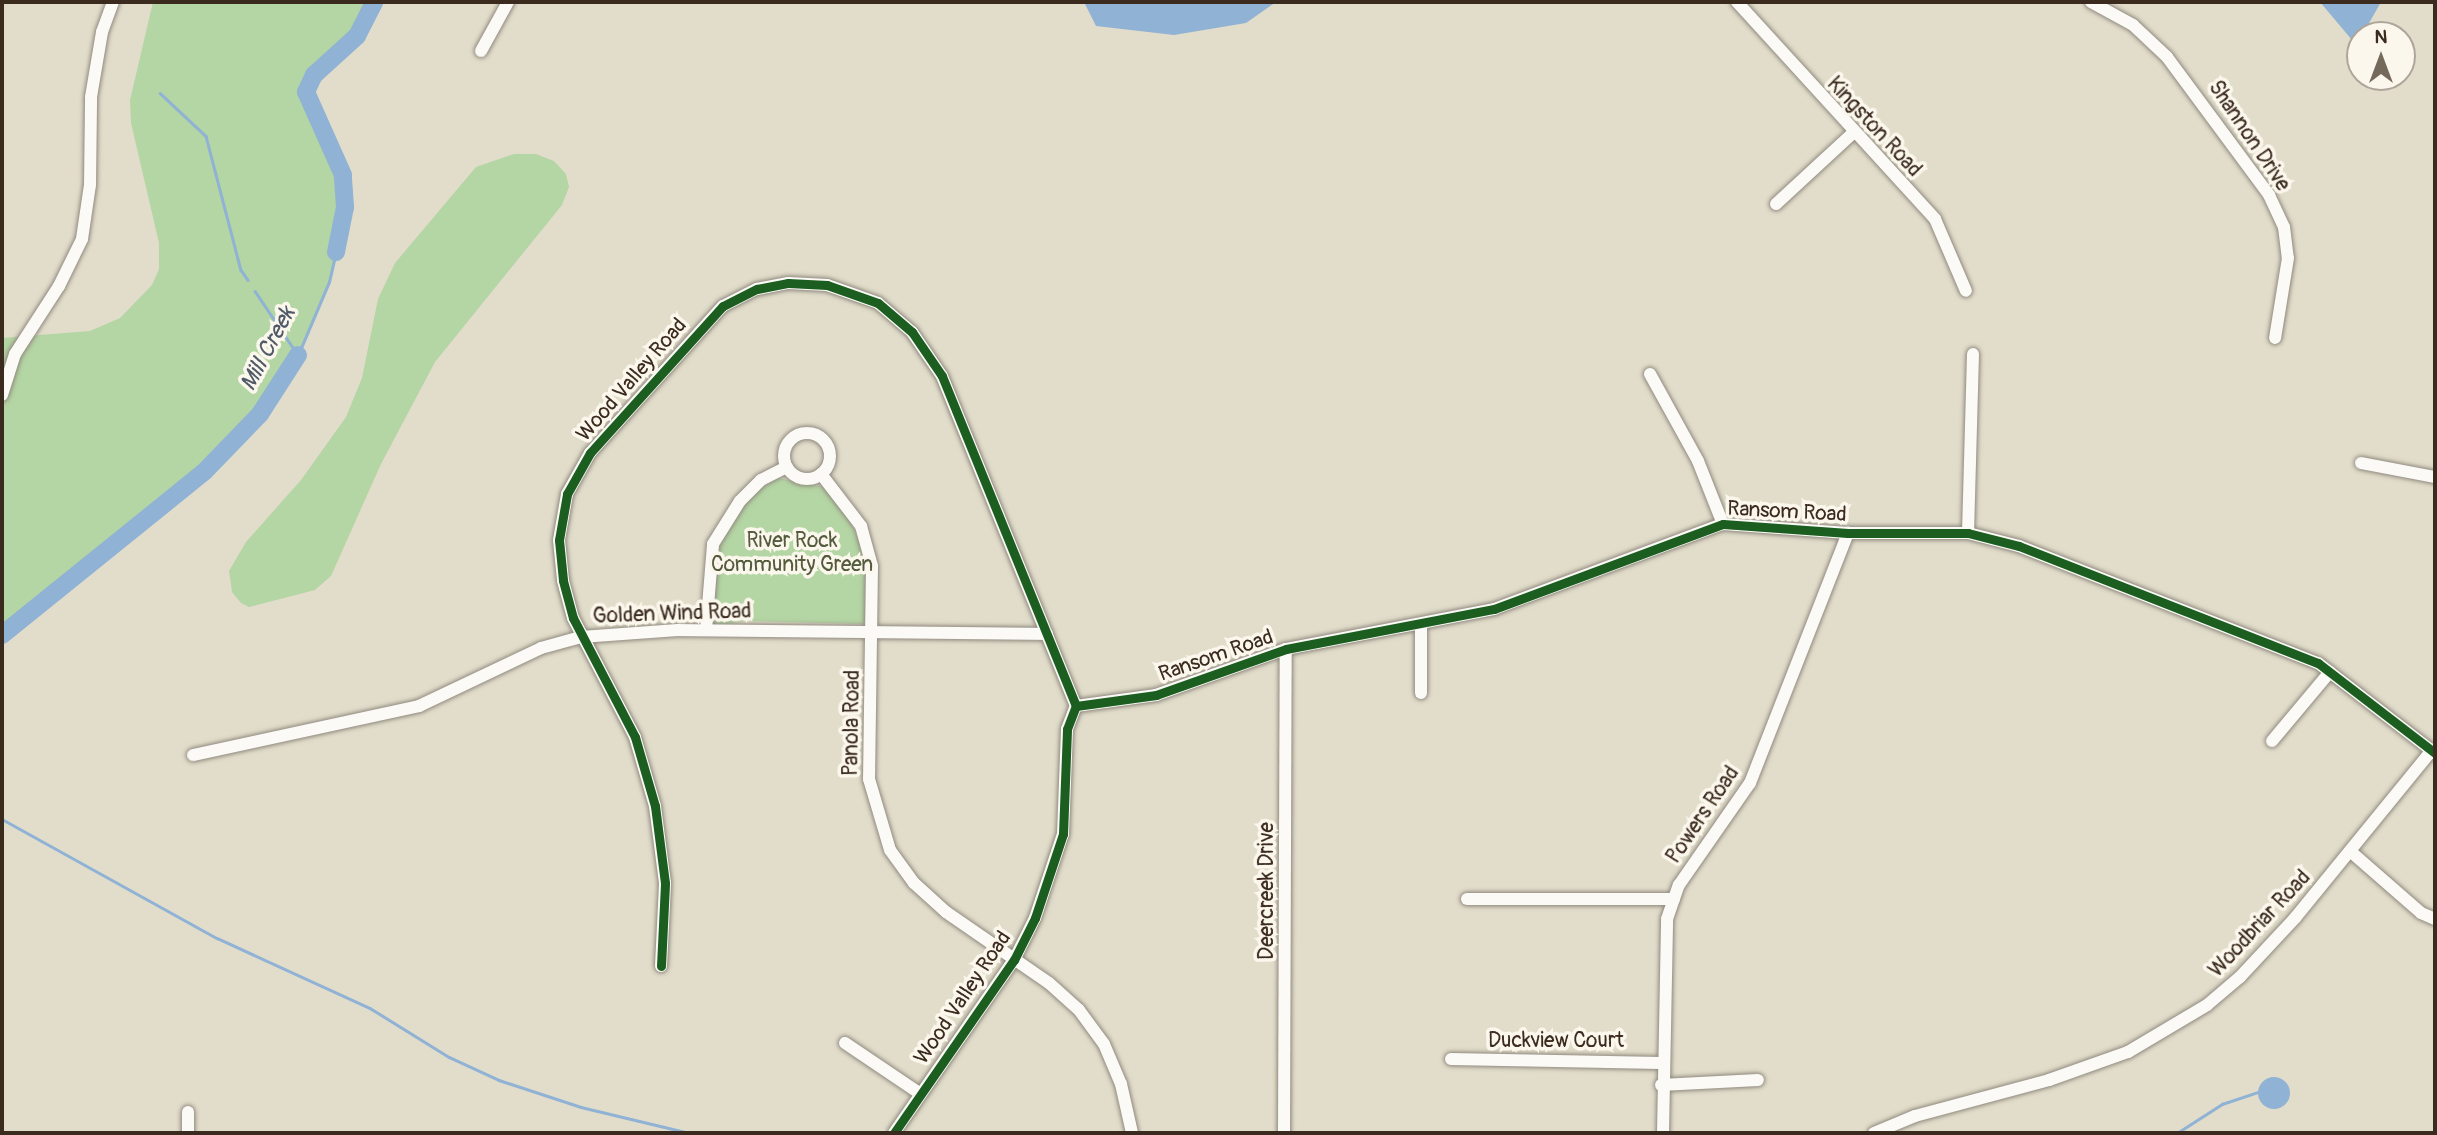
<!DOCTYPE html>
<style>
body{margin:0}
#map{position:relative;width:2437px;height:1135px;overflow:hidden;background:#e2ddcb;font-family:Pangolin,sans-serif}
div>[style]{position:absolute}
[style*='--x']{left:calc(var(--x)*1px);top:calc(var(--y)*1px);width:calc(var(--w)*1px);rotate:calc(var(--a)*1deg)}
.green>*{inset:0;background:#b4d5a4}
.water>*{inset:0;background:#90b2d4}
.round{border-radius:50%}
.stream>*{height:2.5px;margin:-1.25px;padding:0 1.25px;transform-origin:1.25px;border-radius:1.25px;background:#90b2d4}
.river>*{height:18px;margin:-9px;padding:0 9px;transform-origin:9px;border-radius:9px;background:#90b2d4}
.roads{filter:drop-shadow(0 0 2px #908a7f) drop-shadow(0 0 2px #908a7f)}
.minor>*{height:12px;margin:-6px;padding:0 6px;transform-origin:6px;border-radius:6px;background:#fbfaf7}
.minor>.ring{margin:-6px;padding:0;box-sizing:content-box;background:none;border:12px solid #fbfaf7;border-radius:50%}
.cycleway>*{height:9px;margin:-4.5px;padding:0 4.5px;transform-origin:4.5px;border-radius:4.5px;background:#1b5e20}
span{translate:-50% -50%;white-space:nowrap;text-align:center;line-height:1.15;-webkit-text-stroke:7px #fbf7ec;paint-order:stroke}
.street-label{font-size:21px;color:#3b2a1e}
.park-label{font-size:21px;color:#545b3d}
.water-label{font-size:23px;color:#4f5968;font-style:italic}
.frame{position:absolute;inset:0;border:4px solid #3b2a1e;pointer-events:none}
.north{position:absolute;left:2346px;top:21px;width:70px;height:70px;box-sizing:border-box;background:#fbf7ec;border:2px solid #aea59a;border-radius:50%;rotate:0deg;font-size:19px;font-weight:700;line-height:28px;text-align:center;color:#3b2a1e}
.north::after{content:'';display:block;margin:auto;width:24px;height:32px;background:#75695b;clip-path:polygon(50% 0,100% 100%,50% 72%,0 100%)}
</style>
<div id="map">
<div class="green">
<div style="clip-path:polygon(153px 2px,374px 2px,357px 36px,314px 75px,306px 91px,343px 175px,345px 207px,329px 282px,298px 355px,248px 428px,173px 498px,2px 635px,2px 338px,90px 331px,120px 318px,152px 285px,159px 269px,159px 243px,131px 123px,130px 100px)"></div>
<div style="clip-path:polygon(514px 154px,536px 154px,554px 161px,566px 174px,569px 187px,562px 205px,435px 362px,381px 464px,331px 576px,315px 590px,249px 607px,241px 603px,232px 592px,229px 571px,246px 542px,301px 480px,346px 417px,362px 378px,378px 299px,395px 263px,476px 167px)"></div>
<div style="clip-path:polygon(778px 478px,824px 487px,847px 514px,866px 557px,867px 618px,863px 624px,744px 621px,717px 626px,711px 622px,717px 550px,733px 517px,757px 491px)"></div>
</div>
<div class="water">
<div style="clip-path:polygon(1084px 2px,1276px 2px,1246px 23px,1174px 35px,1096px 26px)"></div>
<div style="clip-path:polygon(2320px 2px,2381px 2px,2360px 39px,2352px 40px)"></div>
<div class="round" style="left:2258px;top:1077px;width:32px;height:32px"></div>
</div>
<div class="stream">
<div style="--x:160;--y:93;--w:63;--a:43.1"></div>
<div style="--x:206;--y:136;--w:138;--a:75.4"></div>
<div style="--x:241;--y:270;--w:12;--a:55"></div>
<div style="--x:255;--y:291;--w:77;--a:56.1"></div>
<div style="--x:298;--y:355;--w:79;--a:-67"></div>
<div style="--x:329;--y:282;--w:31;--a:-77"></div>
<div style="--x:2;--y:819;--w:246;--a:29"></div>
<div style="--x:217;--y:938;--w:168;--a:24.6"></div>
<div style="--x:370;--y:1008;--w:93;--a:31.8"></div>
<div style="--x:449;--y:1057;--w:55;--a:24.7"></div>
<div style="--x:499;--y:1080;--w:86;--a:18.2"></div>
<div style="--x:581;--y:1107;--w:111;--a:13.5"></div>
<div style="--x:2177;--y:1133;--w:54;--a:-32.8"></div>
<div style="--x:2222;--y:1104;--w:41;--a:-18.4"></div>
</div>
<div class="river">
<div style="--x:336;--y:252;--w:46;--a:-78.7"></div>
<div style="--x:345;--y:207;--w:32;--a:-94"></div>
<div style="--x:343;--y:175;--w:91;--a:-114"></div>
<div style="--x:306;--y:92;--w:19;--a:-65"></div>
<div style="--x:314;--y:75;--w:58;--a:-42.2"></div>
<div style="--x:357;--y:36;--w:38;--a:-63"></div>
<div style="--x:2;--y:635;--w:261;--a:-38.9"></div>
<div style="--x:205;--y:471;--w:79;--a:-46"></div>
<div style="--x:260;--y:414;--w:70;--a:-57.2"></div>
</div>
<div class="roads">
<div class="minor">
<div style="--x:1737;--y:2;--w:294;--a:47.6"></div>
<div style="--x:1935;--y:219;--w:78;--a:66.7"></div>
<div style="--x:2091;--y:2;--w:48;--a:28.7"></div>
<div style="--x:2133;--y:25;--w:47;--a:43.3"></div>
<div style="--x:2167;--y:57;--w:172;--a:53.5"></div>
<div style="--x:2269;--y:195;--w:35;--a:65"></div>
<div style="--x:2284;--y:227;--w:31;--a:83"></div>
<div style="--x:2288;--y:258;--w:81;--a:99.2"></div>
<div style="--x:481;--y:51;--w:56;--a:-61.1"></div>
<div style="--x:1776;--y:204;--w:106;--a:-42.7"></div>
<div style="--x:1650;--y:374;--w:99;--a:61.1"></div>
<div style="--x:1698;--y:461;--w:68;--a:68.4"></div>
<div style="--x:2;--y:395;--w:43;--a:-72.4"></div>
<div style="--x:15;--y:354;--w:81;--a:-57.1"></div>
<div style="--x:59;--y:286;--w:52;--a:-63.9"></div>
<div style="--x:82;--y:239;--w:55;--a:-81.6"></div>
<div style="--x:90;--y:185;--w:88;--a:-89.3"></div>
<div style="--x:91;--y:97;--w:66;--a:-80.4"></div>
<div style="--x:102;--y:32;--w:32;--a:-70"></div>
<div class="ring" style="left:784px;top:433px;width:34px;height:34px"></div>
<div style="--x:2361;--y:463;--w:75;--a:10.7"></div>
<div style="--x:821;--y:474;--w:66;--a:52.4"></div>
<div style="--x:861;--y:526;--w:41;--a:74.6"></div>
<div style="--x:872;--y:566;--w:213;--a:90.8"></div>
<div style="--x:869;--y:779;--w:74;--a:73.5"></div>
<div style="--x:890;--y:850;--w:41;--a:54"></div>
<div style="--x:914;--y:883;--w:43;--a:42.2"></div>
<div style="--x:946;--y:912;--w:125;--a:34.6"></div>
<div style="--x:1049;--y:983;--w:40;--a:42"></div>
<div style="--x:1079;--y:1010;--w:42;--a:53.7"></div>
<div style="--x:1104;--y:1044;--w:43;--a:67"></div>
<div style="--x:1121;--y:1084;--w:50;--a:77.3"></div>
<div style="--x:1968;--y:533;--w:179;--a:-88.4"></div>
<div style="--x:1421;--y:625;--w:68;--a:90"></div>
<div style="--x:706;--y:630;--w:86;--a:-85.3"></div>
<div style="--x:713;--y:544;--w:51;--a:-57.9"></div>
<div style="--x:740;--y:501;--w:30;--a:-45"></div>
<div style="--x:761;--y:480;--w:29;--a:-27"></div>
<div style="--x:2272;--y:741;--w:90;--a:-50"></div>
<div style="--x:193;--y:755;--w:231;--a:-12.2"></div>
<div style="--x:419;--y:706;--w:135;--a:-25.4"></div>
<div style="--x:541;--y:648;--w:41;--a:-15.4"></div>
<div style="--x:581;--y:637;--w:97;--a:-4.1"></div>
<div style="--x:678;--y:630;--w:369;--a:0.6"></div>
<div style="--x:2350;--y:851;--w:94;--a:41.1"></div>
<div style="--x:2421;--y:913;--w:15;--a:23"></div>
<div style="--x:1467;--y:899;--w:207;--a:0"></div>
<div style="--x:661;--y:966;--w:83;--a:-87.2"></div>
<div style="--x:665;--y:883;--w:78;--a:-97.4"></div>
<div style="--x:655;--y:806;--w:72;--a:-106.2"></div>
<div style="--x:635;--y:737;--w:134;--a:-117.5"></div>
<div style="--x:573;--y:618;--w:39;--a:-105"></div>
<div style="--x:563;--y:580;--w:40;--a:-95.7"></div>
<div style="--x:559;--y:540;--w:47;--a:-80.1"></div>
<div style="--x:567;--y:494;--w:47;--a:-60.7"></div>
<div style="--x:590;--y:453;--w:198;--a:-47.9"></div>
<div style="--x:723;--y:306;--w:38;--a:-27"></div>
<div style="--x:757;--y:289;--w:32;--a:-11"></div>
<div style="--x:788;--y:283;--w:39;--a:3"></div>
<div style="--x:827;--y:285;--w:54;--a:19.4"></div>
<div style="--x:878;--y:303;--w:45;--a:40.5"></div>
<div style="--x:912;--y:332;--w:53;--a:55.7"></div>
<div style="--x:942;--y:376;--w:356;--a:67.9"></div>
<div style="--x:845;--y:1043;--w:89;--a:34"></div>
<div style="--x:1451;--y:1059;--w:210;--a:1.1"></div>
<div style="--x:1661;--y:1085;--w:97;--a:-3"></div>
<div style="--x:188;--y:1133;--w:21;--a:-90"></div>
<div style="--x:894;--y:1133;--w:211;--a:-55.3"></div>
<div style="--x:1014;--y:960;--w:47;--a:-63.4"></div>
<div style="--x:1035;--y:918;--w:89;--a:-71.6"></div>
<div style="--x:1063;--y:834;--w:105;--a:-87.8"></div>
<div style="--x:1067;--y:729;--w:25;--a:-69"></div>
<div style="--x:1076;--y:706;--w:81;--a:-7.8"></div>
<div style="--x:1156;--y:695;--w:138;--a:-19.5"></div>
<div style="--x:1286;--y:649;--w:212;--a:-10.9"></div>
<div style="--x:1494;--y:609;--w:244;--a:-20.4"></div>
<div style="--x:1723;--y:524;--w:125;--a:4.1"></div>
<div style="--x:1848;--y:533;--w:120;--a:0"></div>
<div style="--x:1968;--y:533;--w:53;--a:14.3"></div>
<div style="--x:2019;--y:546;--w:321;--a:21.4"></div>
<div style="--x:2318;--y:663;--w:148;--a:37.6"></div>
<div style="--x:1284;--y:1133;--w:484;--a:-89.8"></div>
<div style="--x:1663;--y:1133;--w:214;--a:-88.9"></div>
<div style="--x:1667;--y:919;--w:36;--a:-71"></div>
<div style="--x:1679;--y:885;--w:124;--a:-55.2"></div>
<div style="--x:1750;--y:783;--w:269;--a:-68.6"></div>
<div style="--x:1874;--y:1133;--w:44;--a:-22.5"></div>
<div style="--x:1915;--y:1116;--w:139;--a:-15"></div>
<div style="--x:2049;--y:1080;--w:84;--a:-19.5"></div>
<div style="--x:2128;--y:1052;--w:92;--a:-30.7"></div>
<div style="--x:2207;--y:1005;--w:43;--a:-40.3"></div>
<div style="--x:2240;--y:977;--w:81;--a:-47"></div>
<div style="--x:2295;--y:918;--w:217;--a:-50.8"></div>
</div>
</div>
<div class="cycleway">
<div style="--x:661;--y:966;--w:83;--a:-87.2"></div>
<div style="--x:665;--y:883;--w:78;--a:-97.4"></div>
<div style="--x:655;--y:806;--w:72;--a:-106.2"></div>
<div style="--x:635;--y:737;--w:134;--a:-117.5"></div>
<div style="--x:573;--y:618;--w:39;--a:-105"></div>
<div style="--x:563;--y:580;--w:40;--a:-95.7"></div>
<div style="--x:559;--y:540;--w:47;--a:-80.1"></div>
<div style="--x:567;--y:494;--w:47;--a:-60.7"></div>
<div style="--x:590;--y:453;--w:198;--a:-47.9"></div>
<div style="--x:723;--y:306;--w:38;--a:-27"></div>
<div style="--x:757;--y:289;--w:32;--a:-11"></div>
<div style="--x:788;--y:283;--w:39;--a:3"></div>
<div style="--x:827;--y:285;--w:54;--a:19.4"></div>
<div style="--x:878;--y:303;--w:45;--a:40.5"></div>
<div style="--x:912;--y:332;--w:53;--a:55.7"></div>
<div style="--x:942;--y:376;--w:356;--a:67.9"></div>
<div style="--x:894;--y:1133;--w:211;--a:-55.3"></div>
<div style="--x:1014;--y:960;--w:47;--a:-63.4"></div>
<div style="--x:1035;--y:918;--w:89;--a:-71.6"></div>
<div style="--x:1063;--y:834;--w:105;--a:-87.8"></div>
<div style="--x:1067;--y:729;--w:25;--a:-69"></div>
<div style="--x:1076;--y:706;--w:81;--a:-7.8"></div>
<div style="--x:1156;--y:695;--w:138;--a:-19.5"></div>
<div style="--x:1286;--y:649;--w:212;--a:-10.9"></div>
<div style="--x:1494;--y:609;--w:244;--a:-20.4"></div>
<div style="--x:1723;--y:524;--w:125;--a:4.1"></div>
<div style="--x:1848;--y:533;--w:120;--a:0"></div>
<div style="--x:1968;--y:533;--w:53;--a:14.3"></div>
<div style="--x:2019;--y:546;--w:321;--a:21.4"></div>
<div style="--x:2318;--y:663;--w:148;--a:37.6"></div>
</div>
<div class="street-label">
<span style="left:1874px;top:127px;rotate:47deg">Kingston Road</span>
<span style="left:2249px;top:136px;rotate:56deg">Shannon Drive</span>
<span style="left:632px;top:380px;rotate:-49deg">Wood Valley Road</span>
<span style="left:1787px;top:512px;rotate:3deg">Ransom Road</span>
<span style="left:672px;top:614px;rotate:-2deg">Golden Wind Road</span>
<span style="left:1216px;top:656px;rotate:-19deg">Ransom Road</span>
<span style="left:852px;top:723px;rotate:-89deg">Panola Road</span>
<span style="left:1703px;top:815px;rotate:-56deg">Powers Road</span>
<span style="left:1267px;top:891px;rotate:-90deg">Deercreek Drive</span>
<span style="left:2260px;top:924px;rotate:-47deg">Woodbriar Road</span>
<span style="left:963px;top:998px;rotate:-56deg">Wood Valley Road</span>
<span style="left:1556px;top:1041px">Duckview Court</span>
</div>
<div class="park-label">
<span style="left:792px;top:553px">River Rock<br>Community Green</span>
</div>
<div class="water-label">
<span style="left:268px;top:349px;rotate:-62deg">Mill Creek</span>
</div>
<div class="frame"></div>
<div class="north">N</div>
</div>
